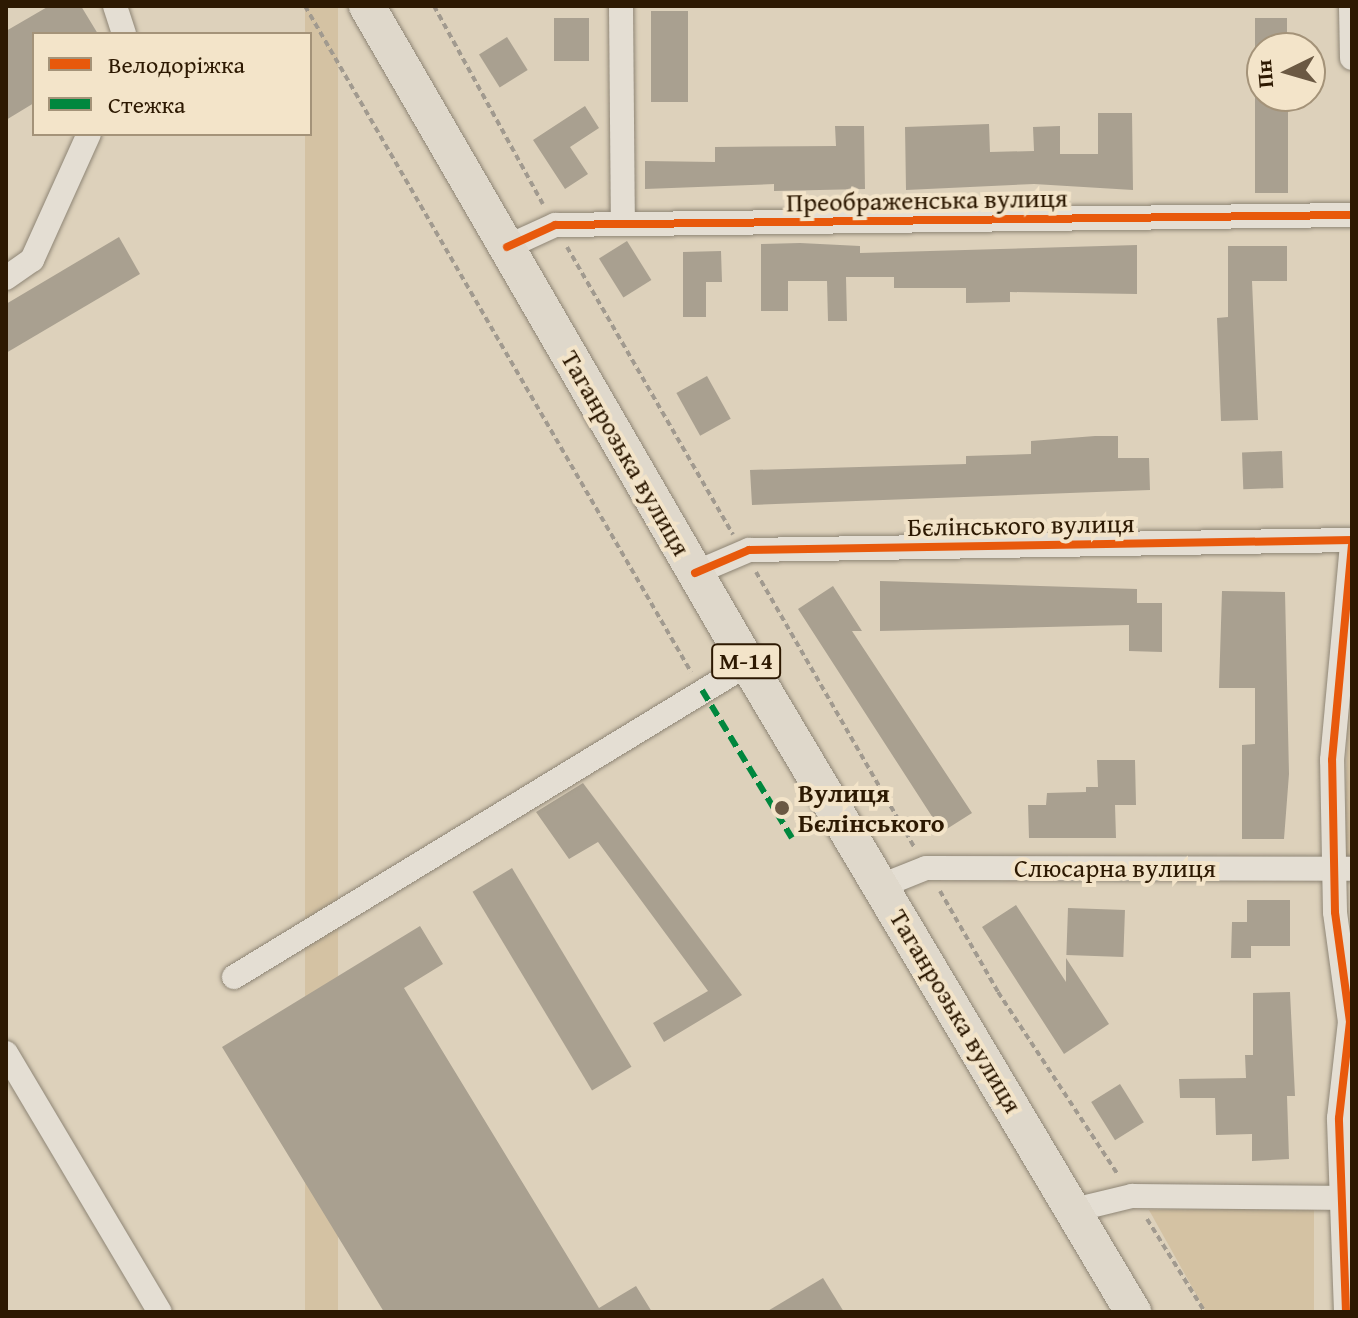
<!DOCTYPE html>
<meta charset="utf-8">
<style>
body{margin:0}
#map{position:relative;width:1358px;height:1318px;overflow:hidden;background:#ddd1bb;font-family:"Gentium Book Plus",serif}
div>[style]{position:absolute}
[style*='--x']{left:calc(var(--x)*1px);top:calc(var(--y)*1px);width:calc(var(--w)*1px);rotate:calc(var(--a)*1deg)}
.green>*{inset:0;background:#d4c2a3;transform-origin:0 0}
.building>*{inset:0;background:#a9a090;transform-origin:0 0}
.path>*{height:4px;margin-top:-2px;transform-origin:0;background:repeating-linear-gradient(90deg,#a19a8f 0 6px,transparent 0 10px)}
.roads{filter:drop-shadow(0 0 2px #8e8575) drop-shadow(0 0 2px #8e8575)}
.minor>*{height:24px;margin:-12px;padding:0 12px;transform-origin:12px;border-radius:12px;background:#e4ded3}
.highway>*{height:36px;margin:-18px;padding:0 18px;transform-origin:18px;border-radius:18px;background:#dfd8cb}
.quiet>*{height:6px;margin-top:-3px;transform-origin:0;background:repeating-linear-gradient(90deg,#00873e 0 12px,transparent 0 18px)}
.cycleway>*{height:8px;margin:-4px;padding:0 4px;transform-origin:4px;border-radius:4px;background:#e8590c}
.dots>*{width:22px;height:22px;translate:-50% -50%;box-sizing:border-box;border:4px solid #f3e4c9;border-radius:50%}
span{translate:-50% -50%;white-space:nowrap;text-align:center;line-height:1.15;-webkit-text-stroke:8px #f3e4c9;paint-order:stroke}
.shield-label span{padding:2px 6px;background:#f3e4c9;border:2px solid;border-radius:6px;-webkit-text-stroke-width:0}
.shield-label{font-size:24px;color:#2d1902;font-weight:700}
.street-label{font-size:26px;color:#2d1902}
.poi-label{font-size:26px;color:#2d1902;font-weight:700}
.left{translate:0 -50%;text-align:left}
.frame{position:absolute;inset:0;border:8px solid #2d1902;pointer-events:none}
.legend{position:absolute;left:32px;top:32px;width:280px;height:104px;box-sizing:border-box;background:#f3e4c9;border:2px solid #a49379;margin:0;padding:10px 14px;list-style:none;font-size:24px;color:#2d1902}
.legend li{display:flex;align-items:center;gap:16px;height:40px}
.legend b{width:40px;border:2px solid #a49379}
.north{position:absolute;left:1246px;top:32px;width:80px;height:80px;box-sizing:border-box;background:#f3e4c9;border:2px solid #a49379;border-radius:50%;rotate:265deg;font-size:22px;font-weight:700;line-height:32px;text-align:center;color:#2d1902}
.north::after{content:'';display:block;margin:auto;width:28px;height:36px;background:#6b5943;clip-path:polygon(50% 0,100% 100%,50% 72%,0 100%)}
</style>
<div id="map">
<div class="green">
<div style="left:305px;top:6px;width:33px;height:1510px"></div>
<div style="clip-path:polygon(1350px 549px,1352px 858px,1345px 858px)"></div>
<div style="clip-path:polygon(1314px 1208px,1314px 1312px,1206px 1312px,1149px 1210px)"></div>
</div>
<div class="building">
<div style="clip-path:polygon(49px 6px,81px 6px,98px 34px,34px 34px,34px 103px,6px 120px,6px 31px)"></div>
<div style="left:651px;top:11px;width:37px;height:91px"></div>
<div style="left:554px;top:18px;width:35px;height:43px"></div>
<div style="left:1255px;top:18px;width:32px;height:30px"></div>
<div style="left:507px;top:37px;width:39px;height:33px;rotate:58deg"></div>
<div style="left:1255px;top:96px;width:33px;height:97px"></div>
<div style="clip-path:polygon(585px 106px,599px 128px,570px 147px,588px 174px,565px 189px,533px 140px)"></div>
<div style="clip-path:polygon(1098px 113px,1132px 113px,1133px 190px,1034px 184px,906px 190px,905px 127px,989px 124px,990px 152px,1034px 151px,1033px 127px,1060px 126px,1060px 154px,1098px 154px)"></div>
<div style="clip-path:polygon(835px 126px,864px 126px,865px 189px,774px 191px,774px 184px,645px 189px,645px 161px,715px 162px,715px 147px,836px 146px)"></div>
<div style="clip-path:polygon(119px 237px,140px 274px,6px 353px,6px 304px)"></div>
<div style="left:627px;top:241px;width:46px;height:33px;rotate:58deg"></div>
<div style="clip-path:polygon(800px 243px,860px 246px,860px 253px,1137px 245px,1137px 294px,1010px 292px,1010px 302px,966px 303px,966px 288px,894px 288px,894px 277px,846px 277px,847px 321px,828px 321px,827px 281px,788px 281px,788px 311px,761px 311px,761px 244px)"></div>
<div style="clip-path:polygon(1228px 246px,1287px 246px,1287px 281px,1252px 281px,1258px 420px,1221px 421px,1217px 318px,1228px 317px)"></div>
<div style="clip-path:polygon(721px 251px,722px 282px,706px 282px,706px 317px,683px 317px,683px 252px)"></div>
<div style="left:707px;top:376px;width:49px;height:35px;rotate:61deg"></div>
<div style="clip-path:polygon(1095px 436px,1118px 436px,1118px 458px,1149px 458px,1150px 490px,752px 505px,750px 470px,966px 464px,966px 456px,1031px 454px,1031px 441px)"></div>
<div style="left:1282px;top:451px;width:37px;height:40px;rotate:88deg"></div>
<div style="clip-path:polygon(880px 581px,1137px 589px,1137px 603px,1162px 603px,1162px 652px,1129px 651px,1129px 625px,880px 631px)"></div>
<div style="clip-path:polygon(833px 586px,862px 631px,852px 631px,972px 813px,942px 832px,798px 609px)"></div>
<div style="clip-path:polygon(1222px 591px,1285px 592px,1289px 774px,1284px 839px,1242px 839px,1242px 745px,1255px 744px,1255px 688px,1219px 688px)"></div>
<div style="clip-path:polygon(1097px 760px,1135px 760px,1136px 805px,1115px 805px,1116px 838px,1029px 838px,1028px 805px,1046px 805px,1047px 793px,1086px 792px,1086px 787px,1098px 787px)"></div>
<div style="clip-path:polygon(583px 783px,742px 995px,664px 1042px,653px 1023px,708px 991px,598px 842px,569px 859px,536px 812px)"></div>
<div style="left:512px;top:868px;width:232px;height:46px;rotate:59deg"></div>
<div style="clip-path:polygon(1247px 900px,1290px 900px,1290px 946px,1251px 946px,1251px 958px,1231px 958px,1232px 922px,1247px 922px)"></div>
<div style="clip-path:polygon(1016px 905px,1066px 982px,1066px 958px,1109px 1024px,1064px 1054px,982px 927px)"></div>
<div style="left:1068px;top:908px;width:57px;height:47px;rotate:2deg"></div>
<div style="clip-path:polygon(420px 926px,443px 964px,404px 988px,599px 1308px,636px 1286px,652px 1312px,384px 1312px,222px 1047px)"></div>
<div style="clip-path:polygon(1290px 992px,1295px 1096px,1287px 1096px,1289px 1159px,1252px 1161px,1252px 1134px,1216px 1135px,1215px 1098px,1180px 1098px,1179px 1079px,1246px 1078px,1245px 1055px,1253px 1055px,1253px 993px)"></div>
<div style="left:1120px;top:1084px;width:45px;height:34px;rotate:58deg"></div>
<div style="clip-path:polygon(823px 1278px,844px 1312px,766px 1312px)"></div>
</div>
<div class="path">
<div style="--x:305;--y:6;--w:770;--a:59.9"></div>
<div style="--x:434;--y:6;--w:226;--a:61.2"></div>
<div style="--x:567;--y:247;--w:332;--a:60"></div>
<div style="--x:756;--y:572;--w:319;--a:60.1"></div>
<div style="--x:940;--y:891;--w:116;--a:60.1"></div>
<div style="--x:998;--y:992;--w:219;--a:56.7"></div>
<div style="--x:1147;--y:1219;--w:110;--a:58.1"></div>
</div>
<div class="roads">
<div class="minor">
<div style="--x:115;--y:6;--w:29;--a:72"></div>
<div style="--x:621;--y:6;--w:218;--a:89.5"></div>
<div style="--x:1351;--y:6;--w:52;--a:88.9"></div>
<div style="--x:507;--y:247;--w:53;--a:-24.6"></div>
<div style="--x:555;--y:225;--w:797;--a:-0.72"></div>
<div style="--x:6;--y:278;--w:32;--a:-35"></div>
<div style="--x:32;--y:260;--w:138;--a:-65.7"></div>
<div style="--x:695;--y:573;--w:59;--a:-23.1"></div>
<div style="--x:749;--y:550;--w:603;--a:-0.95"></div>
<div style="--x:881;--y:886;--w:48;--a:-21.8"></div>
<div style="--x:926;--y:868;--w:426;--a:0.1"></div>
<div style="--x:234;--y:977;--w:602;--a:-31.34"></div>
<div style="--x:6;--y:1053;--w:301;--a:59.3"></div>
<div style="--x:1074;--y:1210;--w:60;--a:-13.6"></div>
<div style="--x:1132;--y:1196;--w:220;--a:0.5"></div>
<div style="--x:1346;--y:1312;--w:194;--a:-92.1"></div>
<div style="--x:1339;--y:1118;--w:97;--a:-83.5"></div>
<div style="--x:1350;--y:1022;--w:111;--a:-97.8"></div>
<div style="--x:1335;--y:912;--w:152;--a:-91.1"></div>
<div style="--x:1332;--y:760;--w:215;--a:-84.7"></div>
</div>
<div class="highway">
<div style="--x:367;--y:6;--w:760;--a:59.93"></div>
<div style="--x:748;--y:664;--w:754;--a:59.28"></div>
</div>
</div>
<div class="quiet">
<div style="--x:702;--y:690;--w:173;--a:58.7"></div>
</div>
<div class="cycleway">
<div style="--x:507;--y:247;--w:53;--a:-24.6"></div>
<div style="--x:555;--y:225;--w:797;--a:-0.72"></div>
<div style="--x:695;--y:573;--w:59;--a:-23.1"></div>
<div style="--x:749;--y:550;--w:603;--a:-0.95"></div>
<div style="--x:1346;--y:1312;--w:194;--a:-92.1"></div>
<div style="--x:1339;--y:1118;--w:97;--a:-83.5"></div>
<div style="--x:1350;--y:1022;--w:111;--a:-97.8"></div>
<div style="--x:1335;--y:912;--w:152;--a:-91.1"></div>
<div style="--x:1332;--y:760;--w:215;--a:-84.7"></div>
</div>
<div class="dots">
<div style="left:782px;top:808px;background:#6b5943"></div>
</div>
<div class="shield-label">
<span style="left:746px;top:661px">М-14</span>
</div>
<div class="street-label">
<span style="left:927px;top:200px;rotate:-1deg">Преображенська вулиця</span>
<span style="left:626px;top:453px;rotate:60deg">Таганрозька вулиця</span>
<span style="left:1021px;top:525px;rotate:-1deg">Бєлінського вулиця</span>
<span style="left:1115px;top:868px">Слюсарна вулиця</span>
<span style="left:956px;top:1011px;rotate:59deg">Таганрозька вулиця</span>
</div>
<div class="poi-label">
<span class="left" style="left:798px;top:808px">Вулиця<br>Бєлінського</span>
</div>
<div class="frame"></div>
<ul class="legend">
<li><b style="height:10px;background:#e8590c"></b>Велодоріжка</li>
<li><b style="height:10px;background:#00873e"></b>Стежка</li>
</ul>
<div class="north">Пн</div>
</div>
